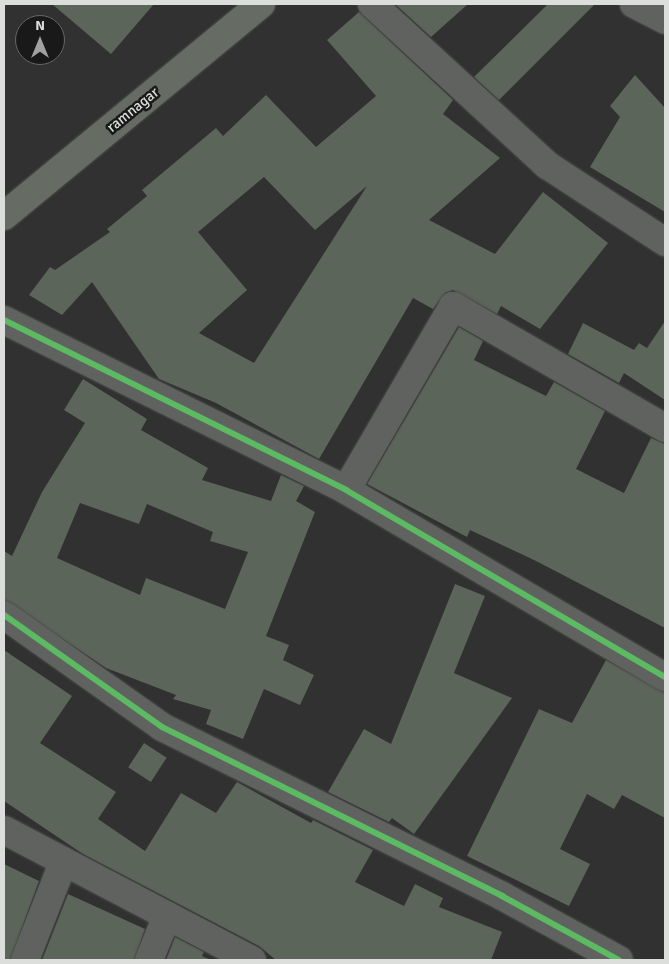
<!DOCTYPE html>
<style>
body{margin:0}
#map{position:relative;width:669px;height:964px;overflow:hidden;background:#303130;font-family:Signika,sans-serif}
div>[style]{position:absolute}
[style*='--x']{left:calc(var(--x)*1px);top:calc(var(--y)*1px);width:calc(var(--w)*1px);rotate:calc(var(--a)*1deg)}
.building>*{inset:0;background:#5c6559;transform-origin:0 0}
.roads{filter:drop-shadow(0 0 1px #4c4d4c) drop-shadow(0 0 1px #4c4d4c)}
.minor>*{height:28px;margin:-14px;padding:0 14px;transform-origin:14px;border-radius:14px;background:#606260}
.primary>*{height:28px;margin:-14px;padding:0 14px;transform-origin:14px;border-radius:14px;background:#666b63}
.cycleway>*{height:6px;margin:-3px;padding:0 3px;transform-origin:3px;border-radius:3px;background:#5cba63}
span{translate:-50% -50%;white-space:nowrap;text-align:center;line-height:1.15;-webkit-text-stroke:5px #181918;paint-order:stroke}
.street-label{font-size:15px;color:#dcdedc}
.frame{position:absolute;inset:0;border:5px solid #dcdedc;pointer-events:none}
.north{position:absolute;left:15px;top:15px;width:50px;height:50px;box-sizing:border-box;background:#181918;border:1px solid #666866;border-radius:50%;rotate:0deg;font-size:14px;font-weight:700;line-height:20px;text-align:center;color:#dcdedc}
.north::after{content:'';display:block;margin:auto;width:18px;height:22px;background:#a0a1a0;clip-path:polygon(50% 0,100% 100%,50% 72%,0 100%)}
</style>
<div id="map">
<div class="building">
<div style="clip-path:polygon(52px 4px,154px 4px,111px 54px)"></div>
<div style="clip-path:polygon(395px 4px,468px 4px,431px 37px)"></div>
<div style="clip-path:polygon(548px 4px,595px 4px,499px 100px,474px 77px)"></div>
<div style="clip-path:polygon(evenodd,359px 12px,453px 100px,443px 114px,500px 158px,429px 220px,495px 254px,543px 192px,608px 243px,540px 329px,501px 306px,497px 314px,453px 290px,445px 293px,433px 309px,413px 298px,319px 459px,216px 403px,159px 379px,92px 282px,62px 315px,29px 295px,50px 267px,55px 270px,110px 232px,107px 229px,147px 196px,142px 190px,216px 128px,223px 136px,266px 95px,316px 147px,376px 96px,327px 40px,359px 12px,264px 177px,315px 230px,367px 186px,254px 363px,199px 333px,247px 290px,198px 232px,264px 177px)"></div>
<div style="clip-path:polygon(635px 75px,665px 108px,665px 212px,590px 167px,620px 117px,610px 106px)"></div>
<div style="clip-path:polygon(665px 321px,665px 400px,624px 373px,619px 383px,568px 354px,583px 323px,634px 350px,639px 343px,647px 348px)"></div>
<div style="clip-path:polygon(459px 327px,483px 341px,474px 360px,546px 396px,554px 382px,605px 411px,576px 469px,624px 493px,651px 438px,665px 444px,665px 628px,536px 561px,470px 530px,467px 537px,367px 484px)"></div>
<div style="clip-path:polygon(evenodd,83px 379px,147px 419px,141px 430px,208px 468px,202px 480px,271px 501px,281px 475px,304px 486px,296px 501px,315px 512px,266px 636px,289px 645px,283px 660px,314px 675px,300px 705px,264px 689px,243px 739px,206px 724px,211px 710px,173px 699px,176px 695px,106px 668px,4px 600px,4px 551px,12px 556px,42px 492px,85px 423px,64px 410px,83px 379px,80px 503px,139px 524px,147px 504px,213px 532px,210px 541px,248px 552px,225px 609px,146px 578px,140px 595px,57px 558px,80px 503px)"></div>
<div style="clip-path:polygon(455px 584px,485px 596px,454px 673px,512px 698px,414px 834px,392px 818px,389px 822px,328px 792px,364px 729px,391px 744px)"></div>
<div style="clip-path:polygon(4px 650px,72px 696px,40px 743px,116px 792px,98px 819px,145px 851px,181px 793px,216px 813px,237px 782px,311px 823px,313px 820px,373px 850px,355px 882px,404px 906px,415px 884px,443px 898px,439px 907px,502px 932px,491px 960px,276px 960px,259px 946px,83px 854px,4px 801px)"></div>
<div style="clip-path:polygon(606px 660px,665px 693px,665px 818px,622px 795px,614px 809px,587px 794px,560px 849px,590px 864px,569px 906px,467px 856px,539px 709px,572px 723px)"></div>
<div style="left:144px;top:743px;width:27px;height:29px;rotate:33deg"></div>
<div style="clip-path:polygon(4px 864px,39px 881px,10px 960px,4px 960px)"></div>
<div style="clip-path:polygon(68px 894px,145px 929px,134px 960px,42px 960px)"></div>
<div style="clip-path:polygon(175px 937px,204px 952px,202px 956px,211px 960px,166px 960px)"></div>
</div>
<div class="roads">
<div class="minor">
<div style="--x:372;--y:4;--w:238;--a:42.6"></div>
<div style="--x:547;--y:165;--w:141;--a:33.1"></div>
<div style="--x:634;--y:4;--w:35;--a:27"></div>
<div style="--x:4;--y:320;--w:382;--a:26.4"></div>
<div style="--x:346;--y:490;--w:370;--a:30.4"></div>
<div style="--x:346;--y:490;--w:213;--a:-59.8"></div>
<div style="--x:453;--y:306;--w:245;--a:29.9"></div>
<div style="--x:4;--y:615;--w:194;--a:35.3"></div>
<div style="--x:162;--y:727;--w:380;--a:26.4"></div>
<div style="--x:502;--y:896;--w:133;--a:28.7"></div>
<div style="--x:4;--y:830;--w:280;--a:27.7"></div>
<div style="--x:25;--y:960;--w:104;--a:-68.6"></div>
<div style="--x:149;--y:960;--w:48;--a:-67.8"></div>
</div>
<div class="primary">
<div style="--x:4;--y:216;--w:333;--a:-39.5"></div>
</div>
</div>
<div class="cycleway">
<div style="--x:4;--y:320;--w:382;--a:26.4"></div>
<div style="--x:346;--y:490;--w:370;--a:30.4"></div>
<div style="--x:4;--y:615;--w:194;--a:35.3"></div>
<div style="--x:162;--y:727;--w:380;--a:26.4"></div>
<div style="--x:502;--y:896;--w:133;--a:28.7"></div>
</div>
<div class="street-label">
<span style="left:133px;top:110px;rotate:-39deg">ramnagar</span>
</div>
<div class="frame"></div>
<div class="north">N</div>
</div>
